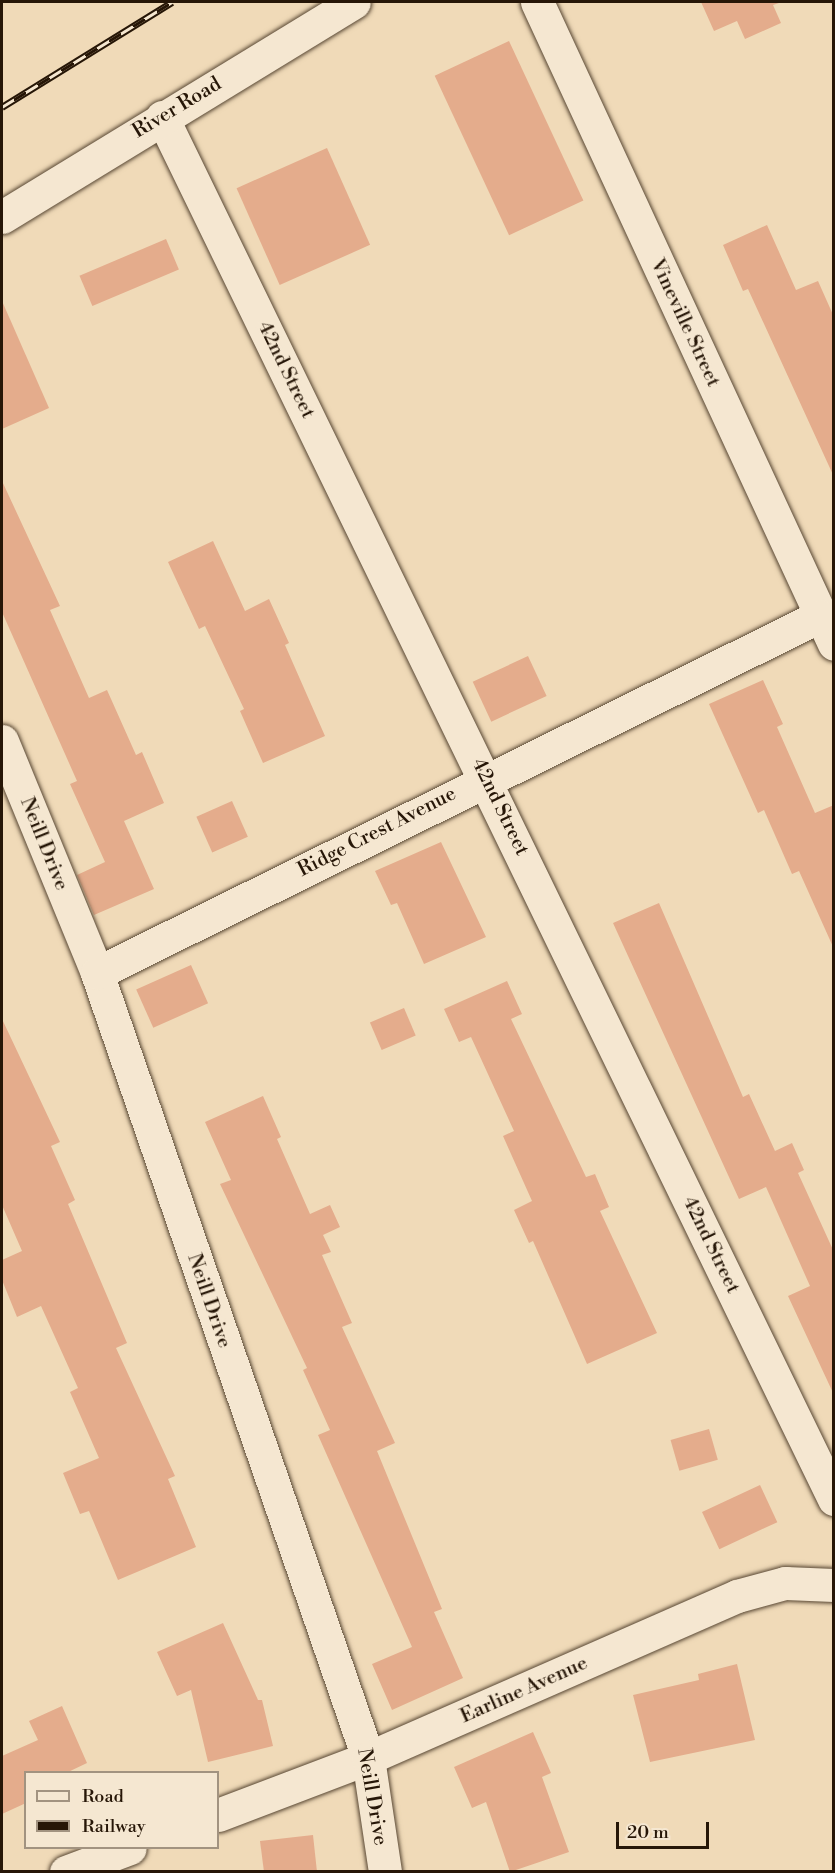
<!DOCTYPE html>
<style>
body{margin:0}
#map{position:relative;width:835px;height:1873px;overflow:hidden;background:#f0dab8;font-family:"Libre Bodoni",serif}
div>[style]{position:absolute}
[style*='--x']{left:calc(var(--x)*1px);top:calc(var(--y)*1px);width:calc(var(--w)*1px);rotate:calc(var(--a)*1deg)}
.building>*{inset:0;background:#e4ac8c;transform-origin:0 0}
.roads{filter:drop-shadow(0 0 2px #584733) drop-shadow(0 0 2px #584733)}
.street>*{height:33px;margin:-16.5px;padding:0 16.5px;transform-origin:16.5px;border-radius:16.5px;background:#f5e7d1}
.secondary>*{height:33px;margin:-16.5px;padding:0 16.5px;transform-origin:16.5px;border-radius:16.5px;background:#f5e7d1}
.rail>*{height:7px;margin-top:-3.5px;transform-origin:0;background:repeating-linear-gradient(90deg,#f5e7d1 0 14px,#261607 0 28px);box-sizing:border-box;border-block:2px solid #261607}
span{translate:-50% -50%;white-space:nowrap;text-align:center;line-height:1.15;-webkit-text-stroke:5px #f5e7d1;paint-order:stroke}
.street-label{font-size:20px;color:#261607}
.frame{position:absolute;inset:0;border:3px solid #261607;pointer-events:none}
.legend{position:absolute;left:24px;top:1771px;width:195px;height:78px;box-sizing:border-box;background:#f5e7d1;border:2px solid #a29380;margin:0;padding:8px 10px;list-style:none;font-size:18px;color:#261607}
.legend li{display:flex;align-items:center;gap:12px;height:30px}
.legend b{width:30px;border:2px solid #a29380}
.scale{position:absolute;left:616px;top:1822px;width:93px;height:27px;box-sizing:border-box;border:3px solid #261607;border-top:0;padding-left:8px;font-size:18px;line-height:21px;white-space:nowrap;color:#261607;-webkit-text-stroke:4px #f5e7d1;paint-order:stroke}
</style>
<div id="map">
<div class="building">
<div style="clip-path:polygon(701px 2px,782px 2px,773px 5px,781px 23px,745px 39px,737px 21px,714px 31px)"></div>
<div style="left:509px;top:41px;width:176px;height:82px;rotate:65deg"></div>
<div style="left:327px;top:148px;width:106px;height:99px;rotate:66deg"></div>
<div style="clip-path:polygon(767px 225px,796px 290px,818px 281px,834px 317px,834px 477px,748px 289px,743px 291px,723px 245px)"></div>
<div style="left:166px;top:239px;width:33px;height:94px;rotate:67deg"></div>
<div style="clip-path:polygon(2px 301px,49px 408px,2px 429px)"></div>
<div style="clip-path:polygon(2px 481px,60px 606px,50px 610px,89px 698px,107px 690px,136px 755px,142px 752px,164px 803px,124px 821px,154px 889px,94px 915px,77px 875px,105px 862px,70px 784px,77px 781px,2px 612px)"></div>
<div style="clip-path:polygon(213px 541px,245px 611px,269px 599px,289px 643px,285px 645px,325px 736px,263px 763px,240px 711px,244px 709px,205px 626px,199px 629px,168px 562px)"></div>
<div style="left:528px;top:656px;width:44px;height:61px;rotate:65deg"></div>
<div style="clip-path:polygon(763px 680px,783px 724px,777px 727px,815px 813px,834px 805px,834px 949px,799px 871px,792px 874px,764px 810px,758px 813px,709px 704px)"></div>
<div style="left:232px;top:801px;width:39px;height:39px;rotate:66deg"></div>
<div style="clip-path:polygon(441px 842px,486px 937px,424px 964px,397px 903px,391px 905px,375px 871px)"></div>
<div style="clip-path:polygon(659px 903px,743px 1097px,749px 1094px,775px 1151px,792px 1143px,804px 1170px,798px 1173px,834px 1252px,834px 1395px,788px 1296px,810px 1286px,766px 1187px,739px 1199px,613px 923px)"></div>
<div style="left:191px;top:965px;width:42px;height:60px;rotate:66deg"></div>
<div style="clip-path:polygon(507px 981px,522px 1014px,511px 1019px,586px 1177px,595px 1174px,609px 1207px,600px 1211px,657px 1333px,587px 1364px,533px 1241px,529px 1243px,514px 1210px,532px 1201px,503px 1136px,514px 1131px,471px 1037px,459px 1042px,444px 1009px)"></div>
<div style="left:404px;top:1008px;width:30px;height:37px;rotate:67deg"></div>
<div style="clip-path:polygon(2px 1019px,60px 1142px,51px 1146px,75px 1200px,68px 1204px,127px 1343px,116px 1348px,175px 1476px,168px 1479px,196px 1547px,118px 1580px,89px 1511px,80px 1514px,63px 1473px,99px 1458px,70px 1392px,78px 1388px,41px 1306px,17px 1317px,2px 1280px,2px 1260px,22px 1251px,2px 1205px)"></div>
<div style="clip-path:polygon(263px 1096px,281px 1137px,277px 1139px,310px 1214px,330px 1205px,340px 1227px,323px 1235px,331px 1252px,322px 1255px,352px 1323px,342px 1327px,395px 1443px,377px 1451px,442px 1609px,434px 1612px,463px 1678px,392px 1710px,372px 1664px,412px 1647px,318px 1435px,330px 1430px,303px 1370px,307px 1368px,220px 1184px,231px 1180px,205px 1122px)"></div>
<div style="left:709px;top:1429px;width:32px;height:40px;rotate:74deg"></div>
<div style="left:760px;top:1485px;width:41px;height:64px;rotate:65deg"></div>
<div style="clip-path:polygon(223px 1623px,258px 1700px,262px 1700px,273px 1746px,208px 1762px,191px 1690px,177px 1696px,157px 1652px)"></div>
<div style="clip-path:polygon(737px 1664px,755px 1740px,650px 1762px,633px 1695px,699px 1680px,698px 1674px)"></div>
<div style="clip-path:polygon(62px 1706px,87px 1763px,66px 1773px,26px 1773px,26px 1803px,2px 1814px,2px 1756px,38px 1740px,29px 1721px)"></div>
<div style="clip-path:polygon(533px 1732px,551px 1773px,542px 1777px,569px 1852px,510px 1872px,486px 1802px,472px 1808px,454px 1767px)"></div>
<div style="clip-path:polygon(313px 1835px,317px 1872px,264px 1872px,260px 1841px)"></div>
</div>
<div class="roads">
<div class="street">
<div style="--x:537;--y:2;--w:707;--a:65.17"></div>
<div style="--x:162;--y:117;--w:1537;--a:64.07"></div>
<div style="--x:2;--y:741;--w:251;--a:67.7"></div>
<div style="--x:97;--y:973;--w:830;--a:70.95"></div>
<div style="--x:368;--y:1758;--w:115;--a:81.5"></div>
<div style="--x:97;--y:973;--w:806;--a:-26.28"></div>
<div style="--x:218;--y:1815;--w:160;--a:-20.8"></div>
<div style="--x:368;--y:1758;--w:403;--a:-23.7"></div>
<div style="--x:737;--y:1596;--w:50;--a:-15.2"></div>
<div style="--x:785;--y:1583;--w:49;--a:2.3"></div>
<div style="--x:66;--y:1872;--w:68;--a:-20.6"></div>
</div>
<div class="secondary">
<div style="--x:2;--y:217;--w:412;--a:-31.4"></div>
</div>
</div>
<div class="rail">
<div style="--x:2;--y:107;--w:200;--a:-31.7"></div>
</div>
<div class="street-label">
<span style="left:177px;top:108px;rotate:-31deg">River Road</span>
<span style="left:685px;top:323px;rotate:65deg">Vineville Street</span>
<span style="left:286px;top:370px;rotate:64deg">42nd Street</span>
<span style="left:500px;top:807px;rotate:64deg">42nd Street</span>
<span style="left:377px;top:832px;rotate:-27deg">Ridge Crest Avenue</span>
<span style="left:44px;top:844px;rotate:68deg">Neill Drive</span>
<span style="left:711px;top:1245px;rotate:64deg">42nd Street</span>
<span style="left:209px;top:1301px;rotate:71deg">Neill Drive</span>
<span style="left:524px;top:1690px;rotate:-24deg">Earline Avenue</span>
<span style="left:372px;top:1797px;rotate:80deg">Neill Drive</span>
</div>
<div class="frame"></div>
<ul class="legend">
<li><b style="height:8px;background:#f5e7d1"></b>Road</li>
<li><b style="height:8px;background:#261607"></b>Railway</li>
</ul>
<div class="scale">20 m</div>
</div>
